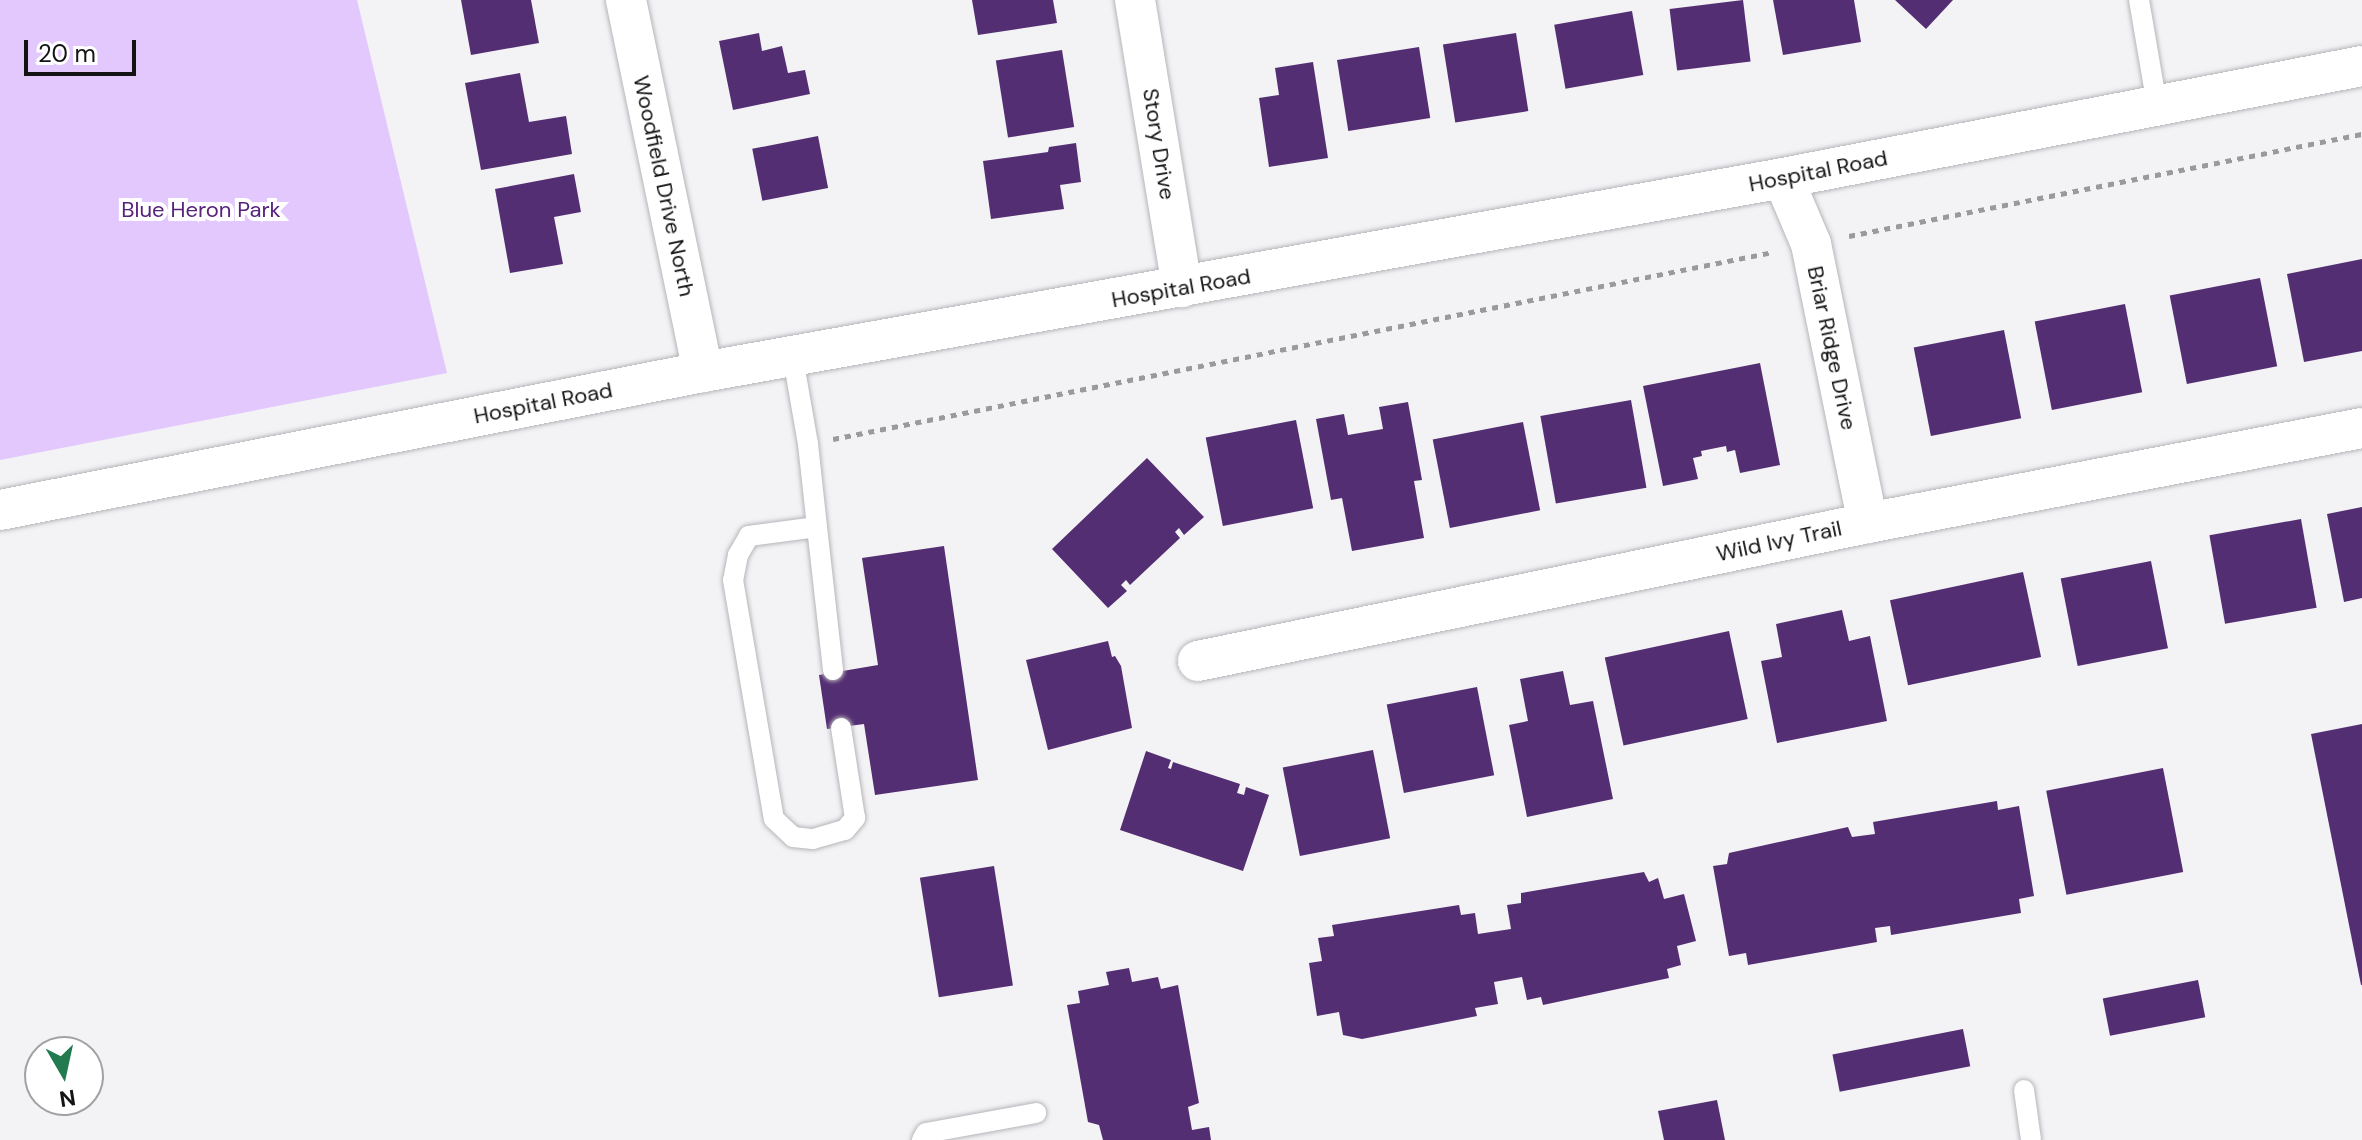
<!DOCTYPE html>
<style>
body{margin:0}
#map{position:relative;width:2362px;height:1140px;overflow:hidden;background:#f3f2f5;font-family:"DM Sans",sans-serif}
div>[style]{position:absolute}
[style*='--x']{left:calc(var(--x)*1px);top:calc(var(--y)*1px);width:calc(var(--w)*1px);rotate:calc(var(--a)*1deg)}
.green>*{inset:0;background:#e2c8fd}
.building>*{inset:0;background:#542e73;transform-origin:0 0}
.path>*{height:5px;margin-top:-2.5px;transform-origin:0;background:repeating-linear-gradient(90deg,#9a999c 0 6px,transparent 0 12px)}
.roads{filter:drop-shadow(0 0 2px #b7b5b9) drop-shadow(0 0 2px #b7b5b9)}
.lane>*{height:20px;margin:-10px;padding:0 10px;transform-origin:10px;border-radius:10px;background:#fff}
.street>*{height:40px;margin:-20px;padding:0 20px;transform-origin:20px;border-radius:20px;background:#fff}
span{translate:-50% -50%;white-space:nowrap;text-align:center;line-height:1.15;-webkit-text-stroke:8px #fff;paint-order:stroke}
.street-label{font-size:22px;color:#141315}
.park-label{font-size:22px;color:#57227c}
.north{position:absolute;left:24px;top:1036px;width:80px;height:80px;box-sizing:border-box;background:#fff;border:2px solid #a1a1a1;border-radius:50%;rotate:171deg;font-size:22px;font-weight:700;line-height:32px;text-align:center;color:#141315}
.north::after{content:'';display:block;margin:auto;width:28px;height:36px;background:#227b50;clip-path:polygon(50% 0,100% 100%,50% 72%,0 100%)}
.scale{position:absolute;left:24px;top:40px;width:112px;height:36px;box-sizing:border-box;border:4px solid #141315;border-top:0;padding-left:10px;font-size:24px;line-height:28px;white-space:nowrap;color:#141315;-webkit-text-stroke:6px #fff;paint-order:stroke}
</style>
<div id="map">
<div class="green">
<div style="clip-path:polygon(0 0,357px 0,447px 373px,0 460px)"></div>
</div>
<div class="building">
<div style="clip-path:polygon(461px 0,531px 0,539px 43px,471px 55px)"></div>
<div style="clip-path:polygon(972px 0,1053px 0,1057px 23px,978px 35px)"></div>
<div style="left:1743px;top:0;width:62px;height:74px;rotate:83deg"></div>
<div style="clip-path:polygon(1773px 0,1854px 0,1861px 42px,1783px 55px)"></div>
<div style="clip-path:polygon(1895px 0,1953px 0,1926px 29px)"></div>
<div style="left:1632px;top:11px;width:65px;height:79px;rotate:80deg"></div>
<div style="clip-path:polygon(759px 33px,762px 51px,782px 46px,788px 73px,805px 70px,810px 94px,733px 110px,719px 41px)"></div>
<div style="left:1516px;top:33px;width:79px;height:74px;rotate:81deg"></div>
<div style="left:1419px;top:47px;width:72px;height:83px;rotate:81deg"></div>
<div style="left:1062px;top:50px;width:78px;height:67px;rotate:81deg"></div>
<div style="clip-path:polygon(1313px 62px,1328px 158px,1269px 167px,1259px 98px,1279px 95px,1275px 68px)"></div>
<div style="clip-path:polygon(520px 73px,529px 122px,566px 116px,572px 154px,481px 170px,465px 83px)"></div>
<div style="left:818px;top:136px;width:53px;height:67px;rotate:79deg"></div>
<div style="clip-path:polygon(1076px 143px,1081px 182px,1060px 185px,1064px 209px,991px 219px,983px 161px,1048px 152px,1049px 147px)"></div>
<div style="clip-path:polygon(574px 174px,581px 212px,554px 217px,563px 264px,510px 273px,495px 189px)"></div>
<div style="clip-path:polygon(2362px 259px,2362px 351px,2304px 362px,2287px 274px)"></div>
<div style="left:2260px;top:278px;width:90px;height:92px;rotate:79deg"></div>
<div style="left:2125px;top:304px;width:90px;height:92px;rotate:79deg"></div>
<div style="left:2004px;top:330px;width:90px;height:92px;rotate:79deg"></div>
<div style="clip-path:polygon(1760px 363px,1780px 465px,1740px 473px,1735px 450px,1727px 452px,1726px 446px,1701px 451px,1702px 456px,1693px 458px,1698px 479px,1663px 486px,1643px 386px)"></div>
<div style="left:1631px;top:400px;width:89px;height:92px;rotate:80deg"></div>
<div style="clip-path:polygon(1408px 402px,1422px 480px,1414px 481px,1424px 538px,1352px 551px,1342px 498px,1331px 500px,1316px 419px,1344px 414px,1348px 435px,1383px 429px,1379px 407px)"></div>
<div style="left:1296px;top:420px;width:90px;height:92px;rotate:79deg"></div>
<div style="left:1523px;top:422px;width:90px;height:92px;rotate:79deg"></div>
<div style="clip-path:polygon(1147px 458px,1204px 517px,1184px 535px,1179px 528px,1175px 532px,1180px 538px,1130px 585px,1126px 580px,1121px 585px,1127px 591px,1108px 608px,1052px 549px)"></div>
<div style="clip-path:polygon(2362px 507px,2362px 598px,2344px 602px,2327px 514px)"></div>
<div style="left:2301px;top:519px;width:90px;height:93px;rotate:80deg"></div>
<div style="clip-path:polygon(944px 546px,978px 780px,875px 795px,864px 724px,827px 729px,819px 675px,878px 665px,862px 558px)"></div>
<div style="left:2151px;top:561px;width:89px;height:92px;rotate:79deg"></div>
<div style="left:2023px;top:572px;width:87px;height:136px;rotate:78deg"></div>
<div style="clip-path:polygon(1842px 610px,1849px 641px,1870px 636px,1887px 721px,1777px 743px,1761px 661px,1782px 657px,1776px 624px)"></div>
<div style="left:1729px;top:631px;width:90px;height:127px;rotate:78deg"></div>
<div style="clip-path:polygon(1108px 641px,1112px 657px,1115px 656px,1121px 666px,1132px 728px,1048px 750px,1026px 660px)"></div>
<div style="clip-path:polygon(1563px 671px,1570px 705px,1593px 701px,1613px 799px,1527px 817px,1509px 725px,1528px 721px,1520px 679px)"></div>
<div style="left:1477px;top:687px;width:90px;height:92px;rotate:79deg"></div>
<div style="clip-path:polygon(2362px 724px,2362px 985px,2361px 985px,2311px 734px)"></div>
<div style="left:1373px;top:750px;width:90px;height:92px;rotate:79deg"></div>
<div style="clip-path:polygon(1146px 751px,1171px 760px,1168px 768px,1171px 769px,1173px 762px,1240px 784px,1237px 793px,1244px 795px,1246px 787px,1269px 795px,1243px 871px,1120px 830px)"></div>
<div style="left:2163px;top:768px;width:106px;height:119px;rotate:79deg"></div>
<div style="clip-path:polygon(1997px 801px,1998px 810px,2019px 806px,2034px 896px,2019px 899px,2021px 913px,1891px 935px,1890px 926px,1875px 928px,1877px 942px,1748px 965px,1746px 953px,1729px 956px,1713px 866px,1727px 864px,1729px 853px,1848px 827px,1852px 837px,1875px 834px,1873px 822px)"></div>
<div style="left:994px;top:866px;width:121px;height:75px;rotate:81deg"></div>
<div style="clip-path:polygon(1644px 872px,1649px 882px,1658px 878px,1664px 899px,1684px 894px,1696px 941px,1677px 946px,1681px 965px,1667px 969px,1669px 978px,1543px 1005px,1541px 997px,1527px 1000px,1522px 977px,1494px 982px,1498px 1004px,1475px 1008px,1477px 1016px,1362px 1039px,1343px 1035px,1339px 1012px,1317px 1016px,1309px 963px,1322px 961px,1318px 938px,1334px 936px,1332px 925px,1459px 905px,1461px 915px,1475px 913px,1478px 934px,1511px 929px,1507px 905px,1521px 903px,1521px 893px)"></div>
<div style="clip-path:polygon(1129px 968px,1132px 982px,1158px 977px,1161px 989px,1178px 985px,1199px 1103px,1188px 1107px,1192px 1130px,1209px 1127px,1211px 1140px,1103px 1140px,1099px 1125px,1088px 1122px,1067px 1005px,1080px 1003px,1078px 991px,1109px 985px,1106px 972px)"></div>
<div style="left:2198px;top:980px;width:38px;height:97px;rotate:79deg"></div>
<div style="left:1963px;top:1029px;width:38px;height:133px;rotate:79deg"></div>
<div style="clip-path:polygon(1717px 1100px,1725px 1140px,1664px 1140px,1658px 1111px)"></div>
</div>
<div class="path">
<div style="--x:1849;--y:236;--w:523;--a:-11.25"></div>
<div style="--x:833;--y:439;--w:958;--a:-11.25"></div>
</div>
<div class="roads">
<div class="lane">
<div style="--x:2139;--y:0;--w:107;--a:80.3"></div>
<div style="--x:793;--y:358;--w:87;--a:80.1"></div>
<div style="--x:808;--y:444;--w:83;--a:83.8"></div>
<div style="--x:817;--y:527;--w:69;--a:172.5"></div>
<div style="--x:749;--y:536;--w:22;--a:120"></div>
<div style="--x:738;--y:555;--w:25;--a:101"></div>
<div style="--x:733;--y:580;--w:242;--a:80.3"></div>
<div style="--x:774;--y:819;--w:26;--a:43"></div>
<div style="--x:793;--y:837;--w:20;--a:6"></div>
<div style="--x:813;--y:839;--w:33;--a:-16"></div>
<div style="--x:845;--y:830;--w:16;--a:-50"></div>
<div style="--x:855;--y:818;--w:91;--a:-98.8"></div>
<div style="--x:817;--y:527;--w:144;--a:83.6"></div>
<div style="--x:2024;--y:1090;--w:50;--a:82"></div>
<div style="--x:922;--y:1140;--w:8;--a:-60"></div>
<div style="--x:926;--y:1133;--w:112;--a:-10.3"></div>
</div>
<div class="street">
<div style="--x:626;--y:0;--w:380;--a:78.3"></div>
<div style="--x:1135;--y:0;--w:291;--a:80.7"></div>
<div style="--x:1783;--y:178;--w:72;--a:67"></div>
<div style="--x:1811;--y:244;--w:285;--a:78.5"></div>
<div style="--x:0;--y:510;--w:716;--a:-11.11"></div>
<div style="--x:703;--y:372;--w:1097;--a:-10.18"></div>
<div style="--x:1783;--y:178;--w:590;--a:-10.95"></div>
<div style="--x:1198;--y:661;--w:684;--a:-11.64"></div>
<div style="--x:1868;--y:523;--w:503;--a:-10.89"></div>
</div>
</div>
<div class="street-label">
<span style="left:1159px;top:144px;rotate:81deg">Story Drive</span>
<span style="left:1818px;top:171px;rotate:-11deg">Hospital Road</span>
<span style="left:664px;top:186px;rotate:78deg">Woodfield Drive North</span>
<span style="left:1181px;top:288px;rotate:-10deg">Hospital Road</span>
<span style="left:1832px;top:348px;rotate:78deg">Briar Ridge Drive</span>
<span style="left:543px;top:403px;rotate:-11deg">Hospital Road</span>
<span style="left:1779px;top:541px;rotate:-12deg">Wild Ivy Trail</span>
</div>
<div class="park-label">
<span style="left:201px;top:210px">Blue Heron Park</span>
</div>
<div class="north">N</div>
<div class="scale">20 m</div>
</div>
